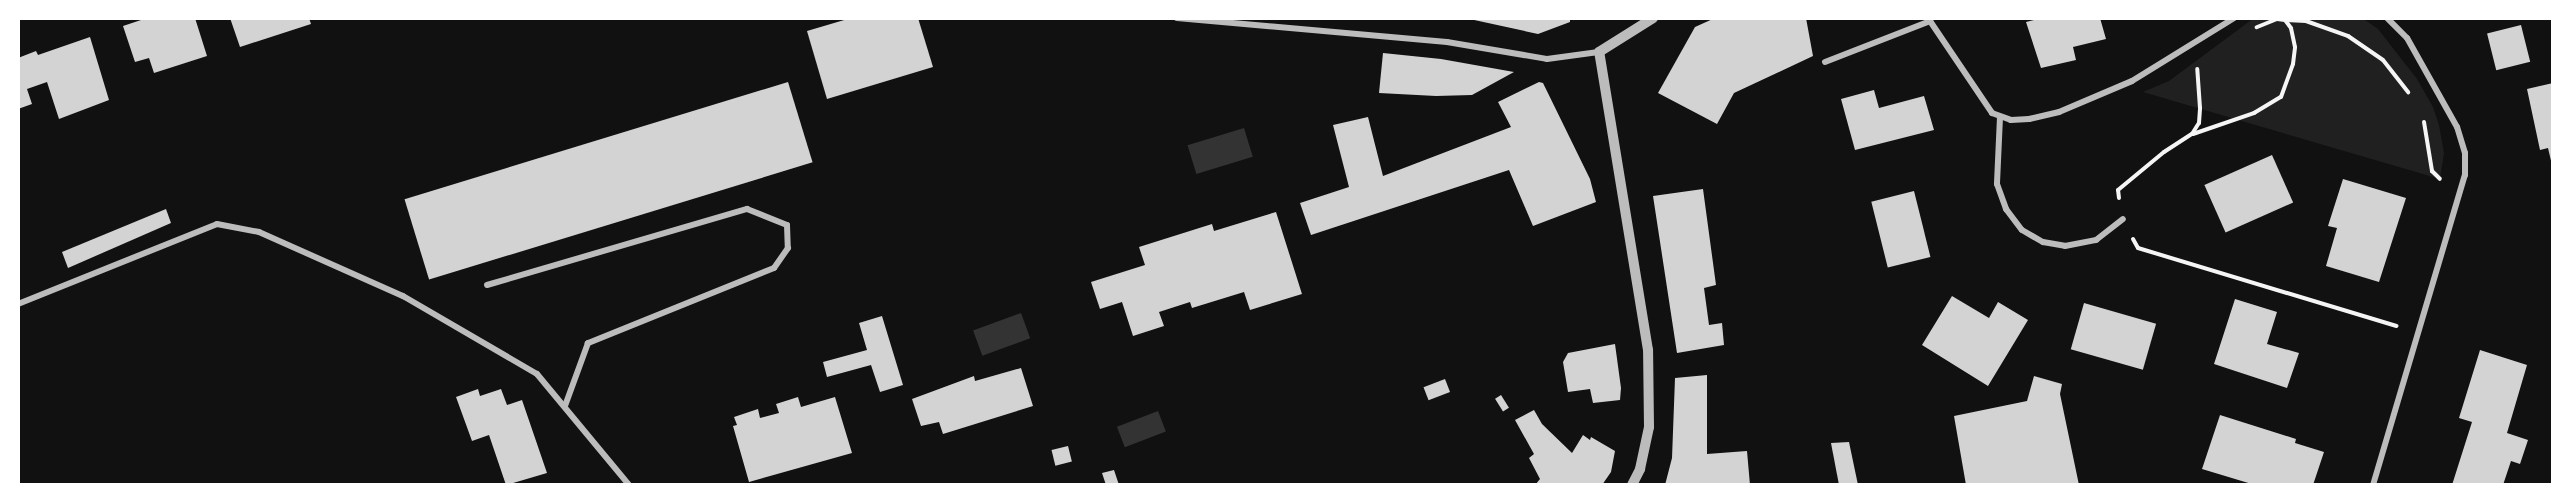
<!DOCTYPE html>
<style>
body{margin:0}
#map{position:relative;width:2571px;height:503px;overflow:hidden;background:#111;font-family:Ubuntu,sans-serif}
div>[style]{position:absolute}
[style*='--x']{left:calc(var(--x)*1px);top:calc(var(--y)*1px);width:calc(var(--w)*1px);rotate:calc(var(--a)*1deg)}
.green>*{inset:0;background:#202020}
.water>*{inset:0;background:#333;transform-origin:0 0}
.building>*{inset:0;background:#d3d3d3;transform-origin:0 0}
.path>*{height:4px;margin:-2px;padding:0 2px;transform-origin:2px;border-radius:2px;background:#f5f5f5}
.minor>*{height:6px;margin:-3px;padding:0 3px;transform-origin:3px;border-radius:3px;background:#bcbcbc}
.tertiary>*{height:10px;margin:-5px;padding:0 5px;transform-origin:5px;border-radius:5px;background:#bcbcbc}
span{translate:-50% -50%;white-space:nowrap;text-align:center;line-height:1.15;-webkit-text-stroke:4.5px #fff;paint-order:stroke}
.frame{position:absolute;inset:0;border:20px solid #fff;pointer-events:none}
</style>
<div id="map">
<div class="green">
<div style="clip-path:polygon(2254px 18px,2362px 18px,2378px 29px,2417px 79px,2433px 107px,2439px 125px,2444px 153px,2440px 179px,2143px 92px,2169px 81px)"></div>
</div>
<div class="water">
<div style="left:1244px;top:128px;width:30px;height:59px;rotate:73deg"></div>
<div style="left:1021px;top:313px;width:27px;height:51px;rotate:70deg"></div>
<div style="left:1158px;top:411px;width:22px;height:44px;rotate:69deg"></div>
</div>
<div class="building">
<div style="clip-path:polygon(147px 18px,195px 18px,207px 56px,154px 73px,149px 58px,135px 62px,123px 26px)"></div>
<div style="clip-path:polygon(230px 18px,309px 18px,311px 24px,240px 47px)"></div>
<div style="clip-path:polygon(851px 18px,918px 18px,933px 67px,827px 99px,807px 31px)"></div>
<div style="clip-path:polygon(1465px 18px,1570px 18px,1570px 22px,1538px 34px)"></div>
<div style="clip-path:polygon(1715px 18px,1806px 18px,1813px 56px,1734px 93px,1717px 124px,1658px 93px,1695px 27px)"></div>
<div style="clip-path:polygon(2042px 18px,2100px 18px,2106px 39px,2073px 47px,2076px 60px,2041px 68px,2026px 22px)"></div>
<div style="left:2521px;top:25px;width:38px;height:35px;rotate:76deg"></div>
<div style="clip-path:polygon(90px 37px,109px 100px,59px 119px,47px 82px,27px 89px,32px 104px,18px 109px,18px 58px,36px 51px,38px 55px)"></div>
<div style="clip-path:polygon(1383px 53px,1441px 59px,1514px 72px,1472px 95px,1436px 96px,1379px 93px)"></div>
<div style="left:788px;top:82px;width:84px;height:401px;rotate:73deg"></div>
<div style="clip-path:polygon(1539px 82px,1543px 83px,1590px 179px,1596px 202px,1533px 226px,1509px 170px,1311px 235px,1300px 203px,1349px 187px,1333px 125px,1368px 117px,1383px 176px,1511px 127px,1498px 102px)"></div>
<div style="clip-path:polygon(2553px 83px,2553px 165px,2552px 165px,2548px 148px,2540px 150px,2527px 89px)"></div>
<div style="clip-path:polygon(1874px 90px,1879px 108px,1924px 96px,1934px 130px,1855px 150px,1841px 99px)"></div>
<div style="left:2272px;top:155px;width:52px;height:74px;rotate:66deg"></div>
<div style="clip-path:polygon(2343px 179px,2406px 198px,2379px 282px,2326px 266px,2337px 228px,2328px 226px)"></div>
<div style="clip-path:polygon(1703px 189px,1716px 285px,1704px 288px,1709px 325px,1722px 323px,1724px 345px,1677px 353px,1653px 196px)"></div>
<div style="left:1914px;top:191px;width:68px;height:44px;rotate:76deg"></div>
<div style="clip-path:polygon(166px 209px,171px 223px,68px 268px,62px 252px)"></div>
<div style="clip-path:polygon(1276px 212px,1302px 294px,1250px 310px,1244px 292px,1192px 308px,1190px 302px,1159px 312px,1164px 326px,1133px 336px,1122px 302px,1100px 309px,1091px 282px,1145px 265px,1139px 247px,1212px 224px,1214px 231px)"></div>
<div style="clip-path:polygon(1952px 296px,1989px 318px,1998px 302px,2028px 320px,1988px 386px,1922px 345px)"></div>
<div style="clip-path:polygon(2235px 299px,2277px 312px,2267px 344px,2299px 353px,2287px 388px,2214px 364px)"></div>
<div style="left:2084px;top:303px;width:75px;height:48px;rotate:16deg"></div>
<div style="clip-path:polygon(882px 316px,903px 385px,880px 392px,871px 365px,827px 377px,823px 362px,867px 350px,859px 323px)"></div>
<div style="clip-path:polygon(1615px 344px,1621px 388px,1620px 400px,1593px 403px,1590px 389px,1568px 392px,1563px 362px,1568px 353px)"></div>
<div style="clip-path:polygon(2480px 350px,2527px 365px,2507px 433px,2528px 440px,2520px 464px,2511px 461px,2503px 485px,2452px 485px,2472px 422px,2459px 418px)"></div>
<div style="clip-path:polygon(1021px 368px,1033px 406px,943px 434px,939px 422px,921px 426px,912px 399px,974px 376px,975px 381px)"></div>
<div style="clip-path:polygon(1707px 375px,1707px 454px,1747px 451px,1750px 485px,1665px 485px,1672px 458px,1675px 378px)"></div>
<div style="clip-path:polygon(2034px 376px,2062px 384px,2060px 394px,2079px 485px,1966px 485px,1954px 416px,2027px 401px)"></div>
<div style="left:1445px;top:379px;width:14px;height:23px;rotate:69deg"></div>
<div style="clip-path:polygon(478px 389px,480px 396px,501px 389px,507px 405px,522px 400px,547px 473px,506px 485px,489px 435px,472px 441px,456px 397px)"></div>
<div style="left:1501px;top:395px;width:15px;height:7px;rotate:58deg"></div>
<div style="clip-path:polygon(798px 397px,801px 407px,835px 397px,852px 453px,749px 482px,733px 426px,737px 425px,734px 417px,758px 409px,760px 418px,779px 413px,776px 404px)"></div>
<div style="clip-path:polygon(1534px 410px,1542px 424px,1572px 453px,1583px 435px,1590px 440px,1591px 437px,1615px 451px,1611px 472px,1602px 485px,1535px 485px,1540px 479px,1529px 458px,1534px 454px,1515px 420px)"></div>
<div style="clip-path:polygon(2220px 415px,2296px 439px,2295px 443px,2324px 452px,2313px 485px,2255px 485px,2202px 469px)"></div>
<div style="clip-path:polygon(1849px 442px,1858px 485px,1839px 485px,1831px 443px)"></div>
<div style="left:1068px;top:446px;width:16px;height:17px;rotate:76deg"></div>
<div style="clip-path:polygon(1114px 470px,1119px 485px,1106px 485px,1102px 473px)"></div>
</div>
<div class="path">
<div style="--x:2286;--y:20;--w:20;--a:3"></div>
<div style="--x:2306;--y:21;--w:45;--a:19.7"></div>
<div style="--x:2348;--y:36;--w:42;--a:34.4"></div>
<div style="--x:2383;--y:60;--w:41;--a:52"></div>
<div style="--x:2424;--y:122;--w:50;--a:80.7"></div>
<div style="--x:2432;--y:171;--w:11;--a:45"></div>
<div style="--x:2193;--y:134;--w:65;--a:-19"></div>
<div style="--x:2254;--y:113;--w:31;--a:-31"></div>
<div style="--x:2281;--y:97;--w:35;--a:-70"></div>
<div style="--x:2293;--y:64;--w:17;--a:-83"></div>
<div style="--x:2295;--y:47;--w:19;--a:-102"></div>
<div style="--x:2291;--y:28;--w:10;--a:-127"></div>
<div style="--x:2285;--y:20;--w:8;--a:-173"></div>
<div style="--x:2277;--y:19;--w:22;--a:158"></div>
<div style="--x:2119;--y:198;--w:8;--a:-97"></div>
<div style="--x:2118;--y:190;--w:60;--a:-39.6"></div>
<div style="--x:2164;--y:152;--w:33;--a:-33"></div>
<div style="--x:2192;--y:134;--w:13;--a:-58"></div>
<div style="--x:2199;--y:123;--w:15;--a:-86"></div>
<div style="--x:2200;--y:108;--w:39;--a:-94"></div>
<div style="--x:2133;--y:239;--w:10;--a:61"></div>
<div style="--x:2138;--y:248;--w:270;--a:16.8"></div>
</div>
<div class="minor">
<div style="--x:1177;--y:18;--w:271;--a:5.1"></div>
<div style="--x:1447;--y:42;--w:101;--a:9.6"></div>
<div style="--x:1547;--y:59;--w:52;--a:-7.7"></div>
<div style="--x:1825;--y:62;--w:113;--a:-21.3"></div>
<div style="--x:1930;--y:21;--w:111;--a:56"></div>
<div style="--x:1992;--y:113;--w:20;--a:20"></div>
<div style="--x:2011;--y:120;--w:18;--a:-3"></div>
<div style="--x:2029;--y:119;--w:31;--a:-13"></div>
<div style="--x:2059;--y:112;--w:79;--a:-23"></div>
<div style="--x:2132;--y:81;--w:120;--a:-31.7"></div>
<div style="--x:2000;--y:117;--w:67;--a:92.6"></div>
<div style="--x:1997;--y:184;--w:27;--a:70"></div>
<div style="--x:2006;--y:209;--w:26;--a:53"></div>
<div style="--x:2022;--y:230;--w:24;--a:30"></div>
<div style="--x:2043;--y:242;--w:22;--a:10"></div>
<div style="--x:2065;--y:246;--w:32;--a:-11"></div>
<div style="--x:2096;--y:240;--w:34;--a:-38"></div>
<div style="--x:487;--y:285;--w:271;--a:-16.3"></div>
<div style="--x:747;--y:209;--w:43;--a:21.8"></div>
<div style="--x:787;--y:225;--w:23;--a:88"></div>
<div style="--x:788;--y:248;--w:24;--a:125"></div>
<div style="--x:774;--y:268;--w:201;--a:158"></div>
<div style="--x:588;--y:343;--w:67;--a:110.1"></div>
<div style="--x:18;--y:304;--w:214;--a:-21.9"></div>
<div style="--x:217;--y:224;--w:43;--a:10.8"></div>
<div style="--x:259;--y:232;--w:158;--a:24"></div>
<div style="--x:403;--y:296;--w:155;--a:30.2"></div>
<div style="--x:537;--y:374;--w:144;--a:50.3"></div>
<div style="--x:2373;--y:485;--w:323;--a:-73.5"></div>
<div style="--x:2465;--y:175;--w:22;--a:-90"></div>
<div style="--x:2465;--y:153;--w:27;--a:-107"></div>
<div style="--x:2457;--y:127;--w:102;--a:-119.3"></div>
<div style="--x:2407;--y:38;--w:28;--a:-135"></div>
</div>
<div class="tertiary">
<div style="--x:1632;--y:485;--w:18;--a:-63"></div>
<div style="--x:1640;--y:469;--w:43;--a:-77.9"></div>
<div style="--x:1649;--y:427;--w:77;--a:-90.7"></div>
<div style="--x:1648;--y:350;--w:302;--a:-99.3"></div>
<div style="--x:1599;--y:52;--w:64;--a:-32.2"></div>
</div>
<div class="frame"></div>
</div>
